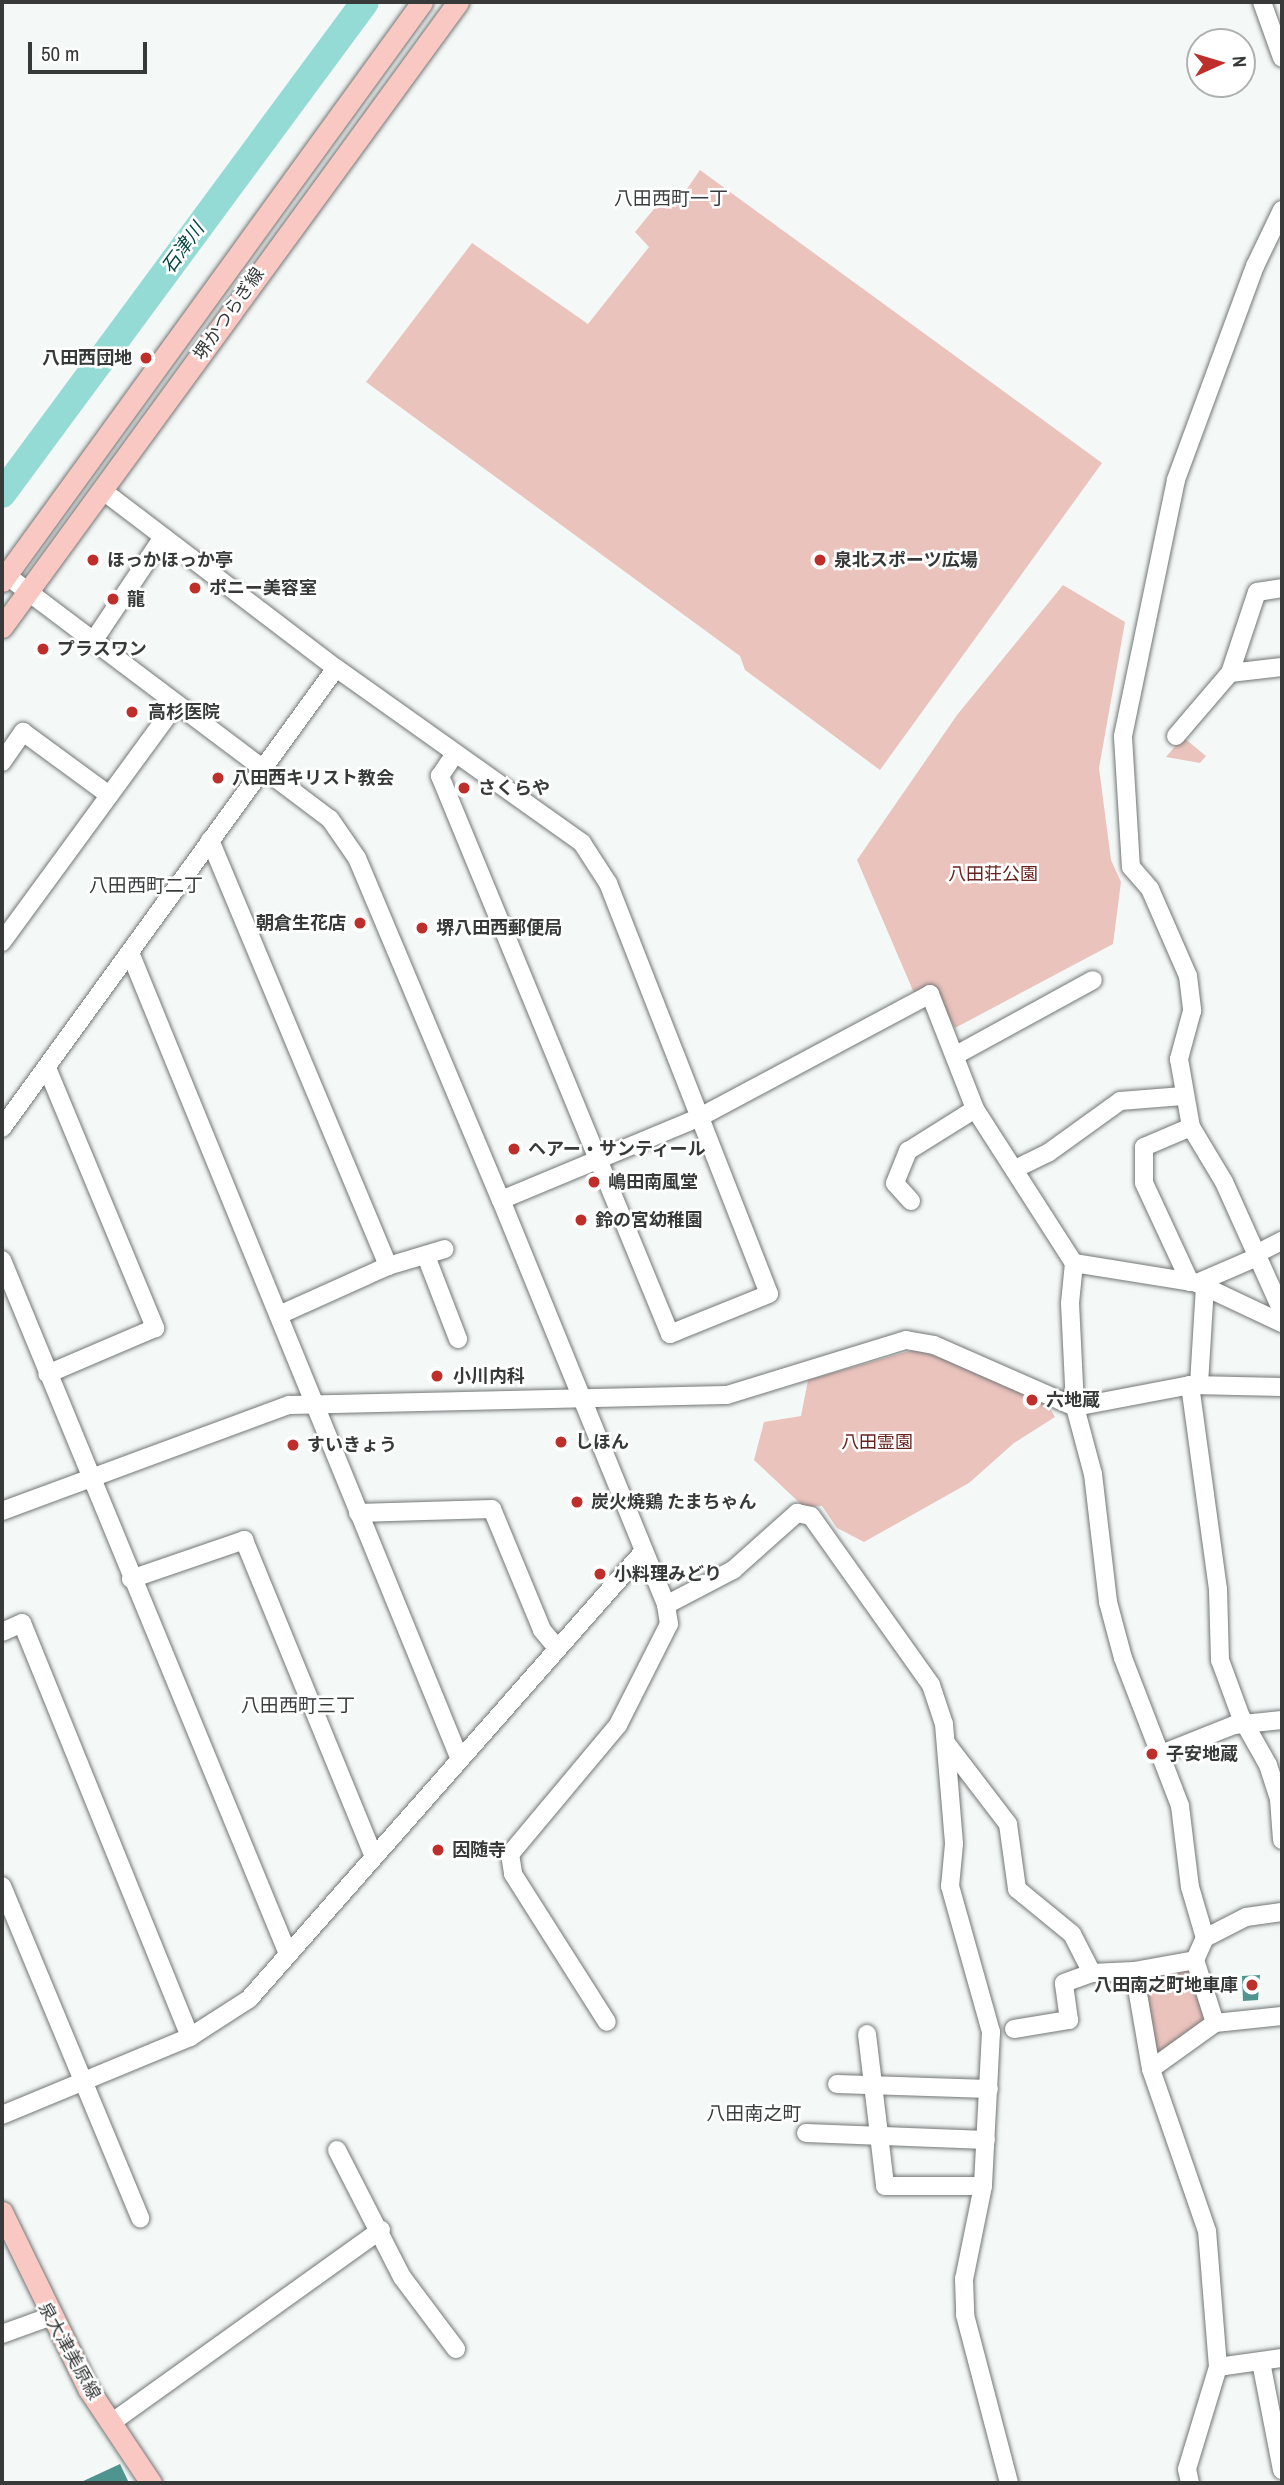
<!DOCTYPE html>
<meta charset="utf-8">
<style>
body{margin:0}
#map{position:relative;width:1284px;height:2485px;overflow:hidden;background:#f4f9f8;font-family:"Archivo Narrow","Noto Sans JP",sans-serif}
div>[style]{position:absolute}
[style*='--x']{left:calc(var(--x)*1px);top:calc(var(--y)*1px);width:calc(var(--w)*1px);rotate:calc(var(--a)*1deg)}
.green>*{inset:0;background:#ebc3bd}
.river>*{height:28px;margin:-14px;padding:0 14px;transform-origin:14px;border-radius:14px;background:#94dad5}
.building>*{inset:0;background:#509490}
.roads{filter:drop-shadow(0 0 2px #727675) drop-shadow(0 0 2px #727675)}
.minor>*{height:18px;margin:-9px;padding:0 9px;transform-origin:9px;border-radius:9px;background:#fff}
.major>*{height:21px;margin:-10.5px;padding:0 10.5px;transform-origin:10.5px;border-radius:10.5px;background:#fac8c2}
.dots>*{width:19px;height:19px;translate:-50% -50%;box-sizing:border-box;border:4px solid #fff;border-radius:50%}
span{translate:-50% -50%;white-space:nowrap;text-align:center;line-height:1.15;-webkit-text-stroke:5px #fff;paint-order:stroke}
.street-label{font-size:18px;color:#383a39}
.poi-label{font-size:18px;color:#383a39;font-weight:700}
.right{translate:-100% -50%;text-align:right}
.left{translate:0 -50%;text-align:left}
.park-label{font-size:18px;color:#68231f}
.neighbourhood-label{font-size:19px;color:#393d3d}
.water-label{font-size:19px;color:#054744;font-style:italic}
.frame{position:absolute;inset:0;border:4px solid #383a39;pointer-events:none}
.north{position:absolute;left:1186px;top:28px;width:70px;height:70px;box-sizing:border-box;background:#fff;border:2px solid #afb0b0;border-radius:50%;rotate:86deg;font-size:19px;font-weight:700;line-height:28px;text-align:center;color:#383a39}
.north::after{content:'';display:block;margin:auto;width:24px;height:32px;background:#be2f2b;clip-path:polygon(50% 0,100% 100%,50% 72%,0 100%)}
.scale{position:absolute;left:28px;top:42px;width:119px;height:32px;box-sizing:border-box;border:4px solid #383a39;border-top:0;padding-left:9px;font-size:21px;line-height:24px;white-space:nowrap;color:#383a39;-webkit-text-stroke:5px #fff;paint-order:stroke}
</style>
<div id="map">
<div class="green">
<div style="clip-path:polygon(700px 170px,1102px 463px,880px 770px,745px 670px,740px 656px,366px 382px,472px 243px,588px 324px,649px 247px,635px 232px,671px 188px,682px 196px)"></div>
<div style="clip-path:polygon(1063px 585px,1125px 622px,1099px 768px,1111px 860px,1121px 882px,1113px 944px,955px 1028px,932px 986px,914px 993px,857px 860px,957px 715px)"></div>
<div style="clip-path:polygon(1183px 737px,1206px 756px,1200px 763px,1166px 757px)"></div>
<div style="clip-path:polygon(913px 1350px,942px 1357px,1046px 1402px,1055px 1417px,1014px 1443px,969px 1483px,864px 1542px,837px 1528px,822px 1506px,804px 1507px,754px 1460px,764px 1422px,801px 1416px,808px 1380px)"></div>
<div style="clip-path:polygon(1188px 1965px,1208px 2017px,1162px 2056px,1152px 2051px,1143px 1981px,1147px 1975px)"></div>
</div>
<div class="river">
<div style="--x:2;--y:494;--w:611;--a:-53.58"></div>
</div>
<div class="building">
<div style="clip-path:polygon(1260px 1975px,1258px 2000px,1243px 2001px,1242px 1976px)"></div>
<div style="clip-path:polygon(120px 2464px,129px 2483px,79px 2483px)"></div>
</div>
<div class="roads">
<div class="minor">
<div style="--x:1262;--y:2;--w:59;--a:70.3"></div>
<div style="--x:1282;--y:210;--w:62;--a:115.7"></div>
<div style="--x:1255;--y:266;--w:228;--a:110.3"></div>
<div style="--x:1176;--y:480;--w:262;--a:101.7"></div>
<div style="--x:1123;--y:737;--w:130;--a:86.5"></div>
<div style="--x:1131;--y:867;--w:29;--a:49"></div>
<div style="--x:1150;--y:889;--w:95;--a:66.4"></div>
<div style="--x:1188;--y:976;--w:35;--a:83"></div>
<div style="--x:1192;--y:1011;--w:50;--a:105.2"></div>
<div style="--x:1179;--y:1059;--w:69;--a:80"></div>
<div style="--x:1191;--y:1127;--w:64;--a:59"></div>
<div style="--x:1224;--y:1182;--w:141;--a:65.8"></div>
<div style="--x:102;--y:490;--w:294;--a:37.3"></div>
<div style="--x:336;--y:668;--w:302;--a:35.4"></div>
<div style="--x:582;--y:843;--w:48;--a:57"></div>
<div style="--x:608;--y:883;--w:441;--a:68.6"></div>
<div style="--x:769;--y:1294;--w:107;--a:158"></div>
<div style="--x:670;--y:1334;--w:604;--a:-112.4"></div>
<div style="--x:440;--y:776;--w:27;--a:-56"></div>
<div style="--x:6;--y:575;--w:406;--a:37"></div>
<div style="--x:330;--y:819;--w:47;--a:55.3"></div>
<div style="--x:357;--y:858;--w:371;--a:67.2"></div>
<div style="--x:501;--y:1200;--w:437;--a:67.8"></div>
<div style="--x:666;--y:1605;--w:19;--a:81"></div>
<div style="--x:669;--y:1624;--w:113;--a:116.8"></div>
<div style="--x:618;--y:1725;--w:168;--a:129.9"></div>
<div style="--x:510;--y:1854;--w:20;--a:81"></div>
<div style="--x:513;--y:1874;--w:175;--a:57.6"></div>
<div style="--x:94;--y:640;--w:124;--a:-56.2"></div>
<div style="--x:1230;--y:673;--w:52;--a:-6.6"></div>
<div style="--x:1176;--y:736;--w:83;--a:-49.4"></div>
<div style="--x:1230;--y:673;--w:85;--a:-71.6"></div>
<div style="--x:1257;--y:592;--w:25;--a:-9"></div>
<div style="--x:2;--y:762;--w:37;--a:-55"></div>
<div style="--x:23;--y:732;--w:107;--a:36.2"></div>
<div style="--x:210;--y:840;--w:462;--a:67.3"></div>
<div style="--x:388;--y:1266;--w:120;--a:155.8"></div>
<div style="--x:2;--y:942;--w:293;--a:-53.8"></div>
<div style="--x:131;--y:955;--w:866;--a:67.76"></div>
<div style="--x:956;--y:1055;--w:156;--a:-28.7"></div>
<div style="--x:47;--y:1068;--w:282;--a:67.4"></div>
<div style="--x:155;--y:1328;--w:117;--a:156.9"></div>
<div style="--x:2;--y:1128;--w:568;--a:-54.02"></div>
<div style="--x:1015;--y:1169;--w:37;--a:-26"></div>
<div style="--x:1048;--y:1153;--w:89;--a:-35.8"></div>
<div style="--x:1120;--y:1101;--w:63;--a:-4.5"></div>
<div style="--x:501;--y:1200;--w:216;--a:-22.6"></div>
<div style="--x:700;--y:1117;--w:261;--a:-28.1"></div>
<div style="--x:930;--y:994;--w:123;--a:68.6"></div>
<div style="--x:975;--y:1109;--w:183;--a:57.3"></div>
<div style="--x:1074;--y:1263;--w:40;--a:95.7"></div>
<div style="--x:1070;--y:1303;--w:104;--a:87.2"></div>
<div style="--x:1075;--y:1407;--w:69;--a:75"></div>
<div style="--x:1093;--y:1474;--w:129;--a:83.3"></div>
<div style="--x:1108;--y:1602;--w:58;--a:75"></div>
<div style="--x:1123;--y:1658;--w:159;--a:68.9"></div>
<div style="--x:1180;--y:1806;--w:82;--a:83"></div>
<div style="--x:1190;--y:1887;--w:53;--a:73.6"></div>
<div style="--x:911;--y:1201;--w:24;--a:-132"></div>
<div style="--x:895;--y:1183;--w:35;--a:-68"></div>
<div style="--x:908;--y:1151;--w:79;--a:-32.1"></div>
<div style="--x:1256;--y:1254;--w:29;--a:-27"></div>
<div style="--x:426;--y:1256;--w:89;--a:68.9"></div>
<div style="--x:2;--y:1260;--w:751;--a:67.6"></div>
<div style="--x:1074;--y:1263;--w:125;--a:9.2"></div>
<div style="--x:1197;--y:1283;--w:65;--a:-23.4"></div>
<div style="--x:388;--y:1266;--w:59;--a:-16.6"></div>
<div style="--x:1190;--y:1282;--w:109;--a:-114.9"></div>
<div style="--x:1144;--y:1183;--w:36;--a:-90"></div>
<div style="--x:1144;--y:1147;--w:51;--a:-23.1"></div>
<div style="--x:1197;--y:1283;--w:94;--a:25.2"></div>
<div style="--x:1199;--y:1384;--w:97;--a:-86.5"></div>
<div style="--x:1190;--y:1385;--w:206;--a:82.2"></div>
<div style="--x:1218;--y:1589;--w:71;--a:88.4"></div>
<div style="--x:1220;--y:1660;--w:61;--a:69.8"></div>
<div style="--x:1241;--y:1717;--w:55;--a:60.6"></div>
<div style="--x:1268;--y:1765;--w:36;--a:72"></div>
<div style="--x:1279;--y:1799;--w:41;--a:85.8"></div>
<div style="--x:2;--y:1511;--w:306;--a:-20.3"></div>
<div style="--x:289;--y:1405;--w:438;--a:-1.3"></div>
<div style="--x:727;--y:1395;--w:187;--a:-17.1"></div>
<div style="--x:906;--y:1340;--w:28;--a:10"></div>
<div style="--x:934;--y:1345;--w:154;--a:23.7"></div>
<div style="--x:1075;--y:1407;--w:117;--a:-10.8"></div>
<div style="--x:1190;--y:1385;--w:92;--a:1.2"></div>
<div style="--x:358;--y:1513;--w:134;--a:-1.7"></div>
<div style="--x:492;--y:1509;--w:131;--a:67.5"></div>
<div style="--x:542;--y:1630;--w:23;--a:50"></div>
<div style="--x:131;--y:1579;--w:120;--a:-19"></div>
<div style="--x:244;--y:1540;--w:339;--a:67.7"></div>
<div style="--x:666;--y:1605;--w:76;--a:-27.6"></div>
<div style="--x:733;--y:1570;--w:86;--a:-41.7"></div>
<div style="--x:797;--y:1513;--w:14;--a:12"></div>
<div style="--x:811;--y:1516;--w:207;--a:54.6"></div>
<div style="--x:931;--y:1685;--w:41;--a:71.6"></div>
<div style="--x:944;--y:1724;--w:120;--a:85.2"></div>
<div style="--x:954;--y:1844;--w:42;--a:95.4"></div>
<div style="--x:950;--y:1886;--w:152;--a:74.3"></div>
<div style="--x:991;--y:2032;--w:154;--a:93"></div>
<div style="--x:983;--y:2186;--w:95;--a:101.5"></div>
<div style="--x:964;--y:2279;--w:36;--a:88"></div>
<div style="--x:965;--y:2315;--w:174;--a:75.3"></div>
<div style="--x:2;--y:1632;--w:22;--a:-24"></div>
<div style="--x:22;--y:1623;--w:447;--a:67.9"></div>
<div style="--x:946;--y:1743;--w:102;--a:52.6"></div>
<div style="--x:1008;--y:1824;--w:66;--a:82.1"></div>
<div style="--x:1017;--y:1889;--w:71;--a:39.3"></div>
<div style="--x:1072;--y:1934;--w:44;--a:62.9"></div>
<div style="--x:1161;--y:1754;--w:79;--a:-21.7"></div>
<div style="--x:1234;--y:1725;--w:48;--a:-5.9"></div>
<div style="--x:2;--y:1886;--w:360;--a:67.4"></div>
<div style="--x:1215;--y:2023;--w:67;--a:-6"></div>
<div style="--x:1014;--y:2029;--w:56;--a:-9.3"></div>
<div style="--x:1069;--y:2020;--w:37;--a:-98"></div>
<div style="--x:1064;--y:1983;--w:30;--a:-20"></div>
<div style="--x:1092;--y:1973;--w:42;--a:-2.7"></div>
<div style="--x:867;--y:2034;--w:153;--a:83.2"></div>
<div style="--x:885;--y:2186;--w:98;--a:0"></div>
<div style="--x:1151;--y:2069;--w:99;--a:-99.8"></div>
<div style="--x:1134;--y:1971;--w:62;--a:-10.2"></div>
<div style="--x:837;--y:2084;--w:152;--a:1.9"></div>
<div style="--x:2;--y:2115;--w:204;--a:-22.5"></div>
<div style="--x:190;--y:2037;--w:70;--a:-32.8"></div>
<div style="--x:249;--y:1999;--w:597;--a:-48.6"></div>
<div style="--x:806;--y:2133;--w:180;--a:2.2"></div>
<div style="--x:337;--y:2150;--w:143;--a:62.9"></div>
<div style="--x:402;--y:2277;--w:90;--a:53.1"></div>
<div style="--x:2;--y:2334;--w:50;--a:-19.9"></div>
<div style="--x:1261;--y:2362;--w:110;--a:79"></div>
<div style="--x:1218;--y:2367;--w:65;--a:-8"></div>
<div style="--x:111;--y:2423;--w:332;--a:-35.6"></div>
<div style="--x:1190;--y:2483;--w:14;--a:-102"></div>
<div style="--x:1187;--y:2469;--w:107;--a:-73.1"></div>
<div style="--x:1218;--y:2367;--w:136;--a:-94.6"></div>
<div style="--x:1207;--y:2231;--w:171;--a:-109.1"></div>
<div style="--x:1151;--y:2069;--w:79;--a:-35.7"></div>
<div style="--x:1215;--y:2023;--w:66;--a:-107.6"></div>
<div style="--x:1195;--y:1960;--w:24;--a:-66"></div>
<div style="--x:1205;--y:1938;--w:46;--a:-27.1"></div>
<div style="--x:1246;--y:1917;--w:36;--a:-8"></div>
</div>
<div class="major">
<div style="--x:2;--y:581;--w:715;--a:-54.04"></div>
<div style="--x:2;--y:627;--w:774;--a:-53.89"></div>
<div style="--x:2;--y:2212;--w:198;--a:64"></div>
<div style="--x:89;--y:2390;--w:112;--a:56.3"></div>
</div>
</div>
<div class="dots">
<div style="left:146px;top:358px;background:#be2f2b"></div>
<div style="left:93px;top:560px;background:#be2f2b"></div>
<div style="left:820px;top:560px;background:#be2f2b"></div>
<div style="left:195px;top:588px;background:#be2f2b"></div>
<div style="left:113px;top:599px;background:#be2f2b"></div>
<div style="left:43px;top:649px;background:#be2f2b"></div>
<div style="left:132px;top:712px;background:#be2f2b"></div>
<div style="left:218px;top:778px;background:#be2f2b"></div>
<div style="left:464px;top:788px;background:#be2f2b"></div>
<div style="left:360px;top:923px;background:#be2f2b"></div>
<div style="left:422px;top:928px;background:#be2f2b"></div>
<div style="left:514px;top:1149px;background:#be2f2b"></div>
<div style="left:594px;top:1182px;background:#be2f2b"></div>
<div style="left:581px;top:1220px;background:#be2f2b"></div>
<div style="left:437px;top:1376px;background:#be2f2b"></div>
<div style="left:1032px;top:1400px;background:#be2f2b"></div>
<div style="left:561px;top:1442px;background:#be2f2b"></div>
<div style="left:293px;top:1445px;background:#be2f2b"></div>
<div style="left:577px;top:1502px;background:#be2f2b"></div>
<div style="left:600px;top:1574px;background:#be2f2b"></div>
<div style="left:1152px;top:1754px;background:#be2f2b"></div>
<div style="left:438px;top:1850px;background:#be2f2b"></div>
<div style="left:1252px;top:1985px;background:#be2f2b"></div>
</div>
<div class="street-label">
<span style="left:229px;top:314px;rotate:-55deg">堺かつらぎ線</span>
<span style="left:69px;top:2351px;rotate:61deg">泉大津美原線</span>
</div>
<div class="poi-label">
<span class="right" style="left:132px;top:358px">八田西団地</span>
<span class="left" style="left:107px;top:560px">ほっかほっか亭</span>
<span class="left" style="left:834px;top:560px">泉北スポーツ広場</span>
<span class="left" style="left:209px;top:588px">ポニー美容室</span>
<span class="left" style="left:127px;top:599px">龍</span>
<span class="left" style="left:57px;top:649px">プラスワン</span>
<span class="left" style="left:148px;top:712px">高杉医院</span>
<span class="left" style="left:232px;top:778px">八田西キリスト教会</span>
<span class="left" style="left:478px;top:788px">さくらや</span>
<span class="right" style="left:346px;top:923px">朝倉生花店</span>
<span class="left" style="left:436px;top:928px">堺八田西郵便局</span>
<span class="left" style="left:528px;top:1149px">ヘアー・サンティール</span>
<span class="left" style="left:608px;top:1182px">嶋田南風堂</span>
<span class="left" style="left:595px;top:1220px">鈴の宮幼稚園</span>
<span class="left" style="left:453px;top:1376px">小川内科</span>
<span class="left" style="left:1046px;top:1400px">六地蔵</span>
<span class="left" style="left:575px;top:1442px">しほん</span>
<span class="left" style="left:307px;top:1445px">すいきょう</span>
<span class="left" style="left:591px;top:1502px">炭火焼鶏 たまちゃん</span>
<span class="left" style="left:614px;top:1574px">小料理みどり</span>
<span class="left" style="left:1166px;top:1754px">子安地蔵</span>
<span class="left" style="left:452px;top:1850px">因随寺</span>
<span class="right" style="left:1238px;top:1985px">八田南之町地車庫</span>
</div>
<div class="park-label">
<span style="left:993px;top:874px">八田荘公園</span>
<span style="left:877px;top:1442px">八田霊園</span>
</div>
<div class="neighbourhood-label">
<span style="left:671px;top:199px">八田西町一丁</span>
<span style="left:146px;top:886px">八田西町二丁</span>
<span style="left:298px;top:1706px">八田西町三丁</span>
<span style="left:754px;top:2114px">八田南之町</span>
</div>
<div class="water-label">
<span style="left:183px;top:248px;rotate:-54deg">石津川</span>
</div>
<div class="frame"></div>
<div class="north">N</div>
<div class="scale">50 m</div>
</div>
